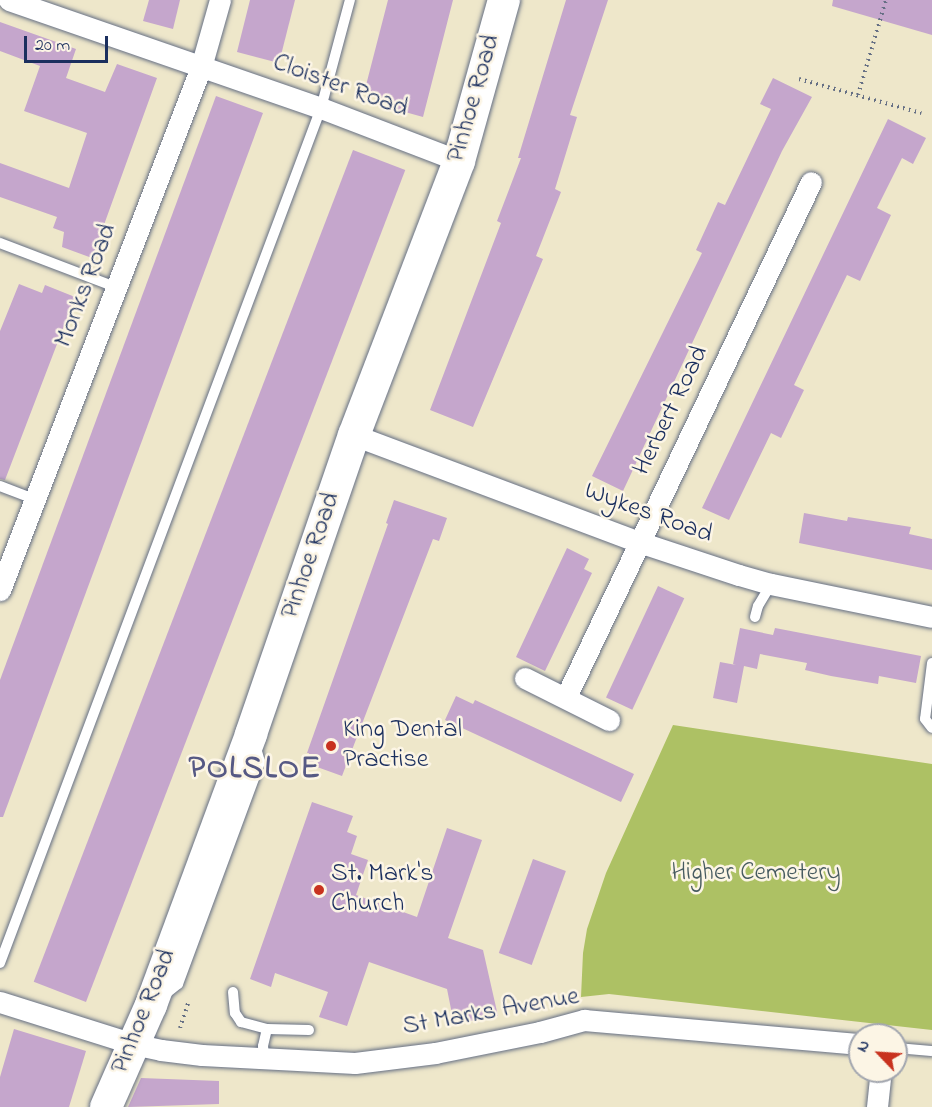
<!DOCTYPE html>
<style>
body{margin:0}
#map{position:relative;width:932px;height:1107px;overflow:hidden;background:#eee7ca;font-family:"Indie Flower",sans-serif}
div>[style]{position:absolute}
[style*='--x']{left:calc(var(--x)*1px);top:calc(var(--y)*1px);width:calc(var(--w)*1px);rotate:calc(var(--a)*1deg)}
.green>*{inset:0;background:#adc164}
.building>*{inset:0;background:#c5a6cc;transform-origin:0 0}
.path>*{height:4px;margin-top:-2px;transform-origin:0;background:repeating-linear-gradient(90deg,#656f84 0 1.5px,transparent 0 6px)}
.roads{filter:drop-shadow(0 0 2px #656f84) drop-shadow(0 0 2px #656f84)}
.service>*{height:10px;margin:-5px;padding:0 5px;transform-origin:5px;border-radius:5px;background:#fff}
.minor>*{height:21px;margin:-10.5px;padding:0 10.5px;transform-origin:10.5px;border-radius:10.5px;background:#fff}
.secondary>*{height:32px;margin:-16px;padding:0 16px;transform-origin:16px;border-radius:16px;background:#fff}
.dots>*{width:16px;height:16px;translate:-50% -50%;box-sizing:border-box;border:3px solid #fcf5e5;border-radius:50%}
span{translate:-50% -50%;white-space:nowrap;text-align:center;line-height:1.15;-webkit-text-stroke:5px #fcf5e5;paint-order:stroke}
.street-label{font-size:26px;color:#1b2f5e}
.poi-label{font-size:26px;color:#1b2f5e}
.left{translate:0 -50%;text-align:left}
.park-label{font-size:26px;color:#475b60}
.district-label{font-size:32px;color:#565984;font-weight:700;letter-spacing:1.5px}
.north{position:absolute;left:848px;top:1023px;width:60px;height:60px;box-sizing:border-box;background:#fcf5e5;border:2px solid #a2a6af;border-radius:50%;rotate:295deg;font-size:16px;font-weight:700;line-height:24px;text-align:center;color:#1b2f5e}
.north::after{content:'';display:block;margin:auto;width:21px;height:27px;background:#c8321e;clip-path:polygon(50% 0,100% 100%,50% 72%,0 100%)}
.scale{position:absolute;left:24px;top:36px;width:84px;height:27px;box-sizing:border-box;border:3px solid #1b2f5e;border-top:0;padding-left:8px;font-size:18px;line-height:21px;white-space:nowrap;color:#1b2f5e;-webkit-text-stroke:4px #fcf5e5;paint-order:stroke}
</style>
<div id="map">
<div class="green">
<div style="clip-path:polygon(673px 725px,932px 764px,932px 1030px,609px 994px,581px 997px,583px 953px,587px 929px,606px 873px)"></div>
</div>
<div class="building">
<div style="clip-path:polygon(149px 0,180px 0,173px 29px,143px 21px)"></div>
<div style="clip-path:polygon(250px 0,295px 0,279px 63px,237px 52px)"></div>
<div style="clip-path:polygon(388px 0,453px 0,423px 117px,387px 107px,389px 100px,364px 93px)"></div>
<div style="clip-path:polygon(566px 0,608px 0,570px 115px,577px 117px,555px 189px,561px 192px,536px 256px,543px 259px,473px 427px,430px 410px,501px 223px,497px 221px,521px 158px,518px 158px)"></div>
<div style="clip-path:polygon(833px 0,932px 0,932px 35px,832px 6px)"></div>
<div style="clip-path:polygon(0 22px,76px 49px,66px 78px,105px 92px,117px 64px,157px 78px,92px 258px,62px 247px,64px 232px,53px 228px,57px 217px,0 197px,0 163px,69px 188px,87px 133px,24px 111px,40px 66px,0 51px)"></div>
<div style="clip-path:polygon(773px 78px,812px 97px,782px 151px,623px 491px,592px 476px,702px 253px,696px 250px,718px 202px,725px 205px,771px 109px,760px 104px)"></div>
<div style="clip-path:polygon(216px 96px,263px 113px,3px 817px,0 817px,0 680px)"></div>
<div style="clip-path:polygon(888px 119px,926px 138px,913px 164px,902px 158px,877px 208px,891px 215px,875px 249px,860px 281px,847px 275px,794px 385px,804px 390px,792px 415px,781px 438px,771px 433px,729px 520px,702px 508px)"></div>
<div style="left:353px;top:150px;width:56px;height:891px;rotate:21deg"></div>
<div style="clip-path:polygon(19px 284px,42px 293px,45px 285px,75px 297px,5px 480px,0 479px,0 331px)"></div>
<div style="clip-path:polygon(394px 500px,447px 518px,439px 541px,433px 539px,342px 776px,306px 763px,309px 753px,307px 753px,388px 524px,386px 523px)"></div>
<div style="clip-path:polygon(804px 513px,847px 521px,848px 517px,911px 527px,909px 534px,932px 539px,932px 570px,799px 543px)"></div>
<div style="clip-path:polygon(567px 548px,589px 559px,584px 569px,592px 573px,545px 671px,516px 657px)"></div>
<div style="left:658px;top:586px;width:29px;height:123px;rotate:25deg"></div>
<div style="clip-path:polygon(740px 628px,773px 635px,775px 628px,921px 656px,916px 683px,879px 676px,878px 684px,831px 676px,805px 670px,807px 663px,760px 654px,757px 669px,744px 666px,737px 703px,713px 698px,720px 662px,736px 665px,733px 664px)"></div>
<div style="clip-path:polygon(456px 696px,473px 704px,475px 700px,634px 774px,621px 802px,445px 720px)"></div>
<div style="clip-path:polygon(312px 802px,353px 816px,347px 832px,357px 836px,351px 854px,368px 860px,356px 895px,417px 917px,447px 828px,482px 840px,448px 938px,483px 950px,498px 1016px,454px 1024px,447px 989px,369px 962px,347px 1026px,319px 1017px,328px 992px,275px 973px,271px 987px,250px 979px)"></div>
<div style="left:533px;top:859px;width:35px;height:100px;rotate:20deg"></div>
<div style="clip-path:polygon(14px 1029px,86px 1051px,69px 1107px,0 1107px,0 1077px)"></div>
<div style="clip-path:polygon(141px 1078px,219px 1081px,219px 1104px,128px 1107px)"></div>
</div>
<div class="path">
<div style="--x:799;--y:79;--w:127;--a:15.6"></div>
<div style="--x:858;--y:95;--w:99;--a:-73.6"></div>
<div style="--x:180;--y:1028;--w:28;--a:-72"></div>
</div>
<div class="roads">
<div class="service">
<div style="--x:0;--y:243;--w:123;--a:20.9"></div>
<div style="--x:0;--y:486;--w:36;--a:21"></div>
<div style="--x:755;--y:617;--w:11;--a:-75"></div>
<div style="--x:758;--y:606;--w:26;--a:-59"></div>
<div style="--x:932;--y:663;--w:56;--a:97.1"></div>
<div style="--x:925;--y:719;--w:11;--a:52"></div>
<div style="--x:0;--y:963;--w:913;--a:-69.42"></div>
<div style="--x:321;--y:108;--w:112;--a:-75"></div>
<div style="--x:233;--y:992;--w:21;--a:85"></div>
<div style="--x:235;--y:1013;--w:11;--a:56"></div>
<div style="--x:241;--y:1022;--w:27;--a:15"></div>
<div style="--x:267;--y:1029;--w:42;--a:1.4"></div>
<div style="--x:164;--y:995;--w:18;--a:-38"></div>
<div style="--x:178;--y:984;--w:237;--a:-69.7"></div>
<div style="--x:260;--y:762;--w:18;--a:-106"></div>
<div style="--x:896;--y:1048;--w:36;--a:5"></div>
<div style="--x:264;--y:1057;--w:11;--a:-95"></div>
<div style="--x:263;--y:1046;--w:17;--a:-77"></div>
</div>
<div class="minor">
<div style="--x:9;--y:0;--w:330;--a:19.1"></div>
<div style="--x:321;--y:108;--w:148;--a:21"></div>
<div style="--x:354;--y:435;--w:304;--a:20.6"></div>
<div style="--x:639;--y:542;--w:105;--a:18.3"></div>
<div style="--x:739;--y:575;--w:33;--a:16"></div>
<div style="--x:771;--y:584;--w:164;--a:11.6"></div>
<div style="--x:0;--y:590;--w:560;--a:-68.98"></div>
<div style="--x:201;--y:67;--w:70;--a:-74.2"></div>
<div style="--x:525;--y:678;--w:94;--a:26.6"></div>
<div style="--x:566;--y:697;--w:570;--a:-64.56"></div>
<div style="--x:0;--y:1002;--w:139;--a:17.5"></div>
<div style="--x:133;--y:1044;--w:29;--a:12"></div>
<div style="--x:161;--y:1050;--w:41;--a:7"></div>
<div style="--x:202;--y:1055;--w:153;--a:3"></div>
<div style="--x:355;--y:1063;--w:81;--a:-7.1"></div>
<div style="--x:435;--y:1053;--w:107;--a:-11.3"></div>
<div style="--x:540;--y:1032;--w:46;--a:-15.3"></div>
<div style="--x:584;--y:1020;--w:277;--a:5"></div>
<div style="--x:877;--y:1107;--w:36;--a:-84"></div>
</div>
<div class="secondary">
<div style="--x:106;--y:1107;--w:111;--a:-66.2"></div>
<div style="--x:151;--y:1005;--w:289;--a:-69.7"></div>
<div style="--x:251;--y:734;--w:316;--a:-71"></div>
<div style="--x:354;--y:435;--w:293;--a:-69"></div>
<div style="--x:459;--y:161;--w:167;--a:-74.4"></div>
</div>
</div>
<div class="dots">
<div style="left:331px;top:746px;background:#c8321e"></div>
<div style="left:319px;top:890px;background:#c8321e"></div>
</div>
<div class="street-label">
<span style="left:340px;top:87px;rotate:20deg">Cloister Road</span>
<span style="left:475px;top:99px;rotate:-74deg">Pinhoe Road</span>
<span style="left:87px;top:286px;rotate:-69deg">Monks Road</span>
<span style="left:672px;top:411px;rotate:-64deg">Herbert Road</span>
<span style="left:648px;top:514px;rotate:20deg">Wykes Road</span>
<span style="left:312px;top:556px;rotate:-71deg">Pinhoe Road</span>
<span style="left:145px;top:1012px;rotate:-68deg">Pinhoe Road</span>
<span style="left:491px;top:1013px;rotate:-10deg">St Marks Avenue</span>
</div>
<div class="poi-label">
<span class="left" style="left:343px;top:746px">King Dental<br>Practise</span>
<span class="left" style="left:331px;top:890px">St. Mark's<br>Church</span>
</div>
<div class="park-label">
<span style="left:756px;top:874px">Higher Cemetery</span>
</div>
<div class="district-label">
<span style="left:255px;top:770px">POLSLOE</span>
</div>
<div class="north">N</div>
<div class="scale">20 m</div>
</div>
